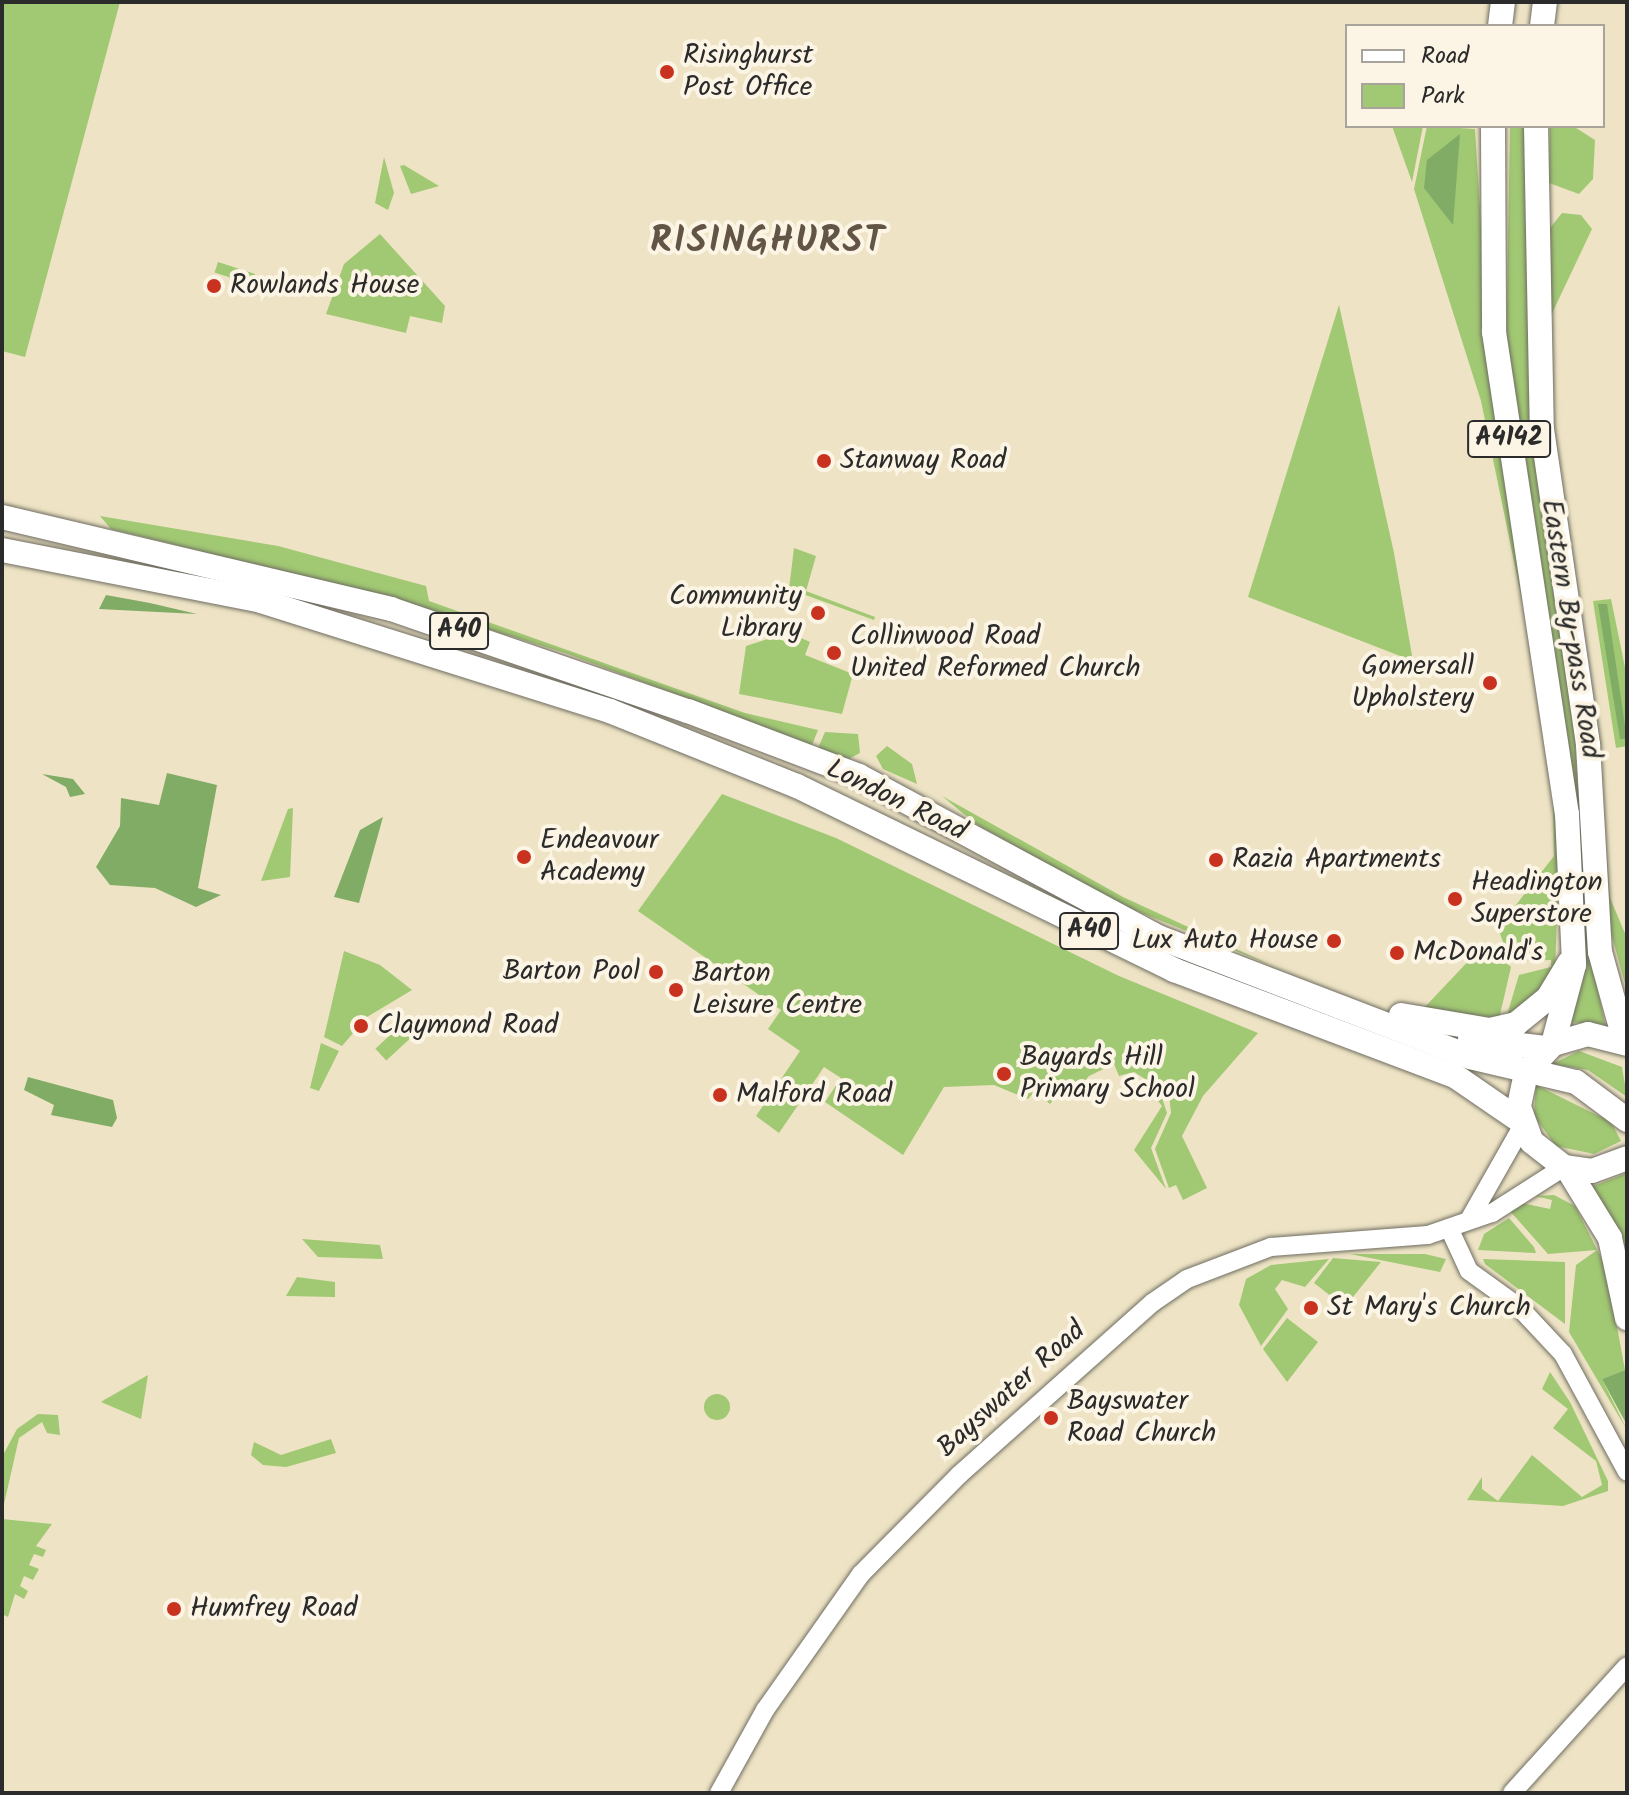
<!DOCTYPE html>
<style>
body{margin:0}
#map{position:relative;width:1629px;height:1795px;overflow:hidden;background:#eee4c5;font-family:Kalam,sans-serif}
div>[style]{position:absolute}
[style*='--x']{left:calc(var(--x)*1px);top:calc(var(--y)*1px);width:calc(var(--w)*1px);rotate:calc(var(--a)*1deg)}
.green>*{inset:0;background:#a1c873;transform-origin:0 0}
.round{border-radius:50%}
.forest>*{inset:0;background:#80ac65}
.roads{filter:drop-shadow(0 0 2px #6f6c61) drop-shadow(0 0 2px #6f6c61)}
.secondary>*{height:18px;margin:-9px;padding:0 9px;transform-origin:9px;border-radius:9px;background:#fff}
.highway>*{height:24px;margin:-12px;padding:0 12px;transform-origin:12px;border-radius:12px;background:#fff}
.dots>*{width:22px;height:22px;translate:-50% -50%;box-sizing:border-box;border:4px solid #fcf5e5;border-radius:50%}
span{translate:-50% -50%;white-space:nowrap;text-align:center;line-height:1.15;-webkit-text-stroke:8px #fcf5e5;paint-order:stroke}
.shield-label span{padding:2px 6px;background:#fcf5e5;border:2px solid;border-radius:6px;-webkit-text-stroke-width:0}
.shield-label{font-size:26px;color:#2b2b2b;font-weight:700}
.poi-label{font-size:28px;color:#2b2b2b}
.left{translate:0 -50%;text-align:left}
.right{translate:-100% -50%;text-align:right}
.street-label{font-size:28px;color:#2b2b2b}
.district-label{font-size:36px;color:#625546;font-weight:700;letter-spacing:2px}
.frame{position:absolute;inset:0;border:4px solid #2b2b2b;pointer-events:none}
.legend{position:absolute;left:1345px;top:24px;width:260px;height:104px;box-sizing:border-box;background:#fcf5e5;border:2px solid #a8a49b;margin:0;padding:10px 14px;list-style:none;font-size:24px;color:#2b2b2b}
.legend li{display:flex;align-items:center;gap:16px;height:40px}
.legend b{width:40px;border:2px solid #a8a49b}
</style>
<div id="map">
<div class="green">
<div style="clip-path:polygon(2px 2px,120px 2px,25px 357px,2px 351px)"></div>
<div style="clip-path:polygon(1392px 126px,1423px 126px,1412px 182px)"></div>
<div style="clip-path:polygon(1427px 126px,1475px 129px,1482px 241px,1560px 832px,1555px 971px,1550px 983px,1506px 1018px,1519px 975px,1551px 967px,1551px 960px,1519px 961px,1507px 953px,1498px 928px,1554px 856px,1553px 800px,1526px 620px,1481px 401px,1414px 189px)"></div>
<div style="clip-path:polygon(1510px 126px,1527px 126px,1534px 436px,1573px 705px,1586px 929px,1605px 1025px,1569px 1022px,1586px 961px,1506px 362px)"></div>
<div style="clip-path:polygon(1550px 126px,1573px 126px,1595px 140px,1593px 179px,1579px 194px,1549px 183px)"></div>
<div style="clip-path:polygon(384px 157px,394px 193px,388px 210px,375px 203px)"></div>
<div style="clip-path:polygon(400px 166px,404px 165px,439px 186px,411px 194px)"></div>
<div style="clip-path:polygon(1562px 213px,1581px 215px,1592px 229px,1547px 324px,1547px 347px,1563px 524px,1598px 740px,1610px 898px,1627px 938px,1627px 991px,1607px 918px,1597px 768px,1562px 544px,1544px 368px,1546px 233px)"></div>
<div style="clip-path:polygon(380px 234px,445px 306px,442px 323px,410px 316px,406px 333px,326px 314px,344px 264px)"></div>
<div style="left:218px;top:262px;width:39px;height:11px;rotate:18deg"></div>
<div style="clip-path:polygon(1339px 305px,1394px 553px,1413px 661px,1248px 597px)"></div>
<div style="clip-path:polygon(100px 516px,278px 546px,426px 586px,429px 601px,745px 713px,818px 730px,812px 745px,565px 653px,371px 593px,111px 529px)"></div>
<div style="clip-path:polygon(794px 548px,816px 556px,806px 591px,875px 617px,874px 620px,789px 589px)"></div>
<div style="clip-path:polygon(1611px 599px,1627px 677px,1627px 746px,1616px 748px,1593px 601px)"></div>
<div style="clip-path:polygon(774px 637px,796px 646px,799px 637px,810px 642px,805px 655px,853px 674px,842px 714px,739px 694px,746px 646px)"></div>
<div style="clip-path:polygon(825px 732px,858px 734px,860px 753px,847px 760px,818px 748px)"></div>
<div style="clip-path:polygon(887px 746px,912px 764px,917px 784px,883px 769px,876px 756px)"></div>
<div style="clip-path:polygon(722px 794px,836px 838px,1119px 976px,1258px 1033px,1203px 1096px,1182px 1136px,1207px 1188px,1183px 1200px,1176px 1185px,1169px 1188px,1155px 1149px,1171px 1113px,1169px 1094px,1134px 1072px,1119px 1076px,1114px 1064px,1089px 1076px,1071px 1098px,1060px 1091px,1050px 1104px,1035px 1091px,1028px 1099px,994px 1085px,944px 1087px,903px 1155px,825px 1102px,841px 1078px,824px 1067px,779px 1133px,756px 1116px,800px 1051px,768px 1029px,781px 1010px,638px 911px)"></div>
<div style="clip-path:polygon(942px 796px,1123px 897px,1273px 966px,1117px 903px,976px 824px)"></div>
<div style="clip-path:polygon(293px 808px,290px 877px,261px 881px,288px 809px)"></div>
<div style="clip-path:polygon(344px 951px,380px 965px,412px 990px,367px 1017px,342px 1046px,324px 1037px)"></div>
<div style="clip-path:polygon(1495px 953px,1511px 967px,1499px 1019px,1423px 1009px,1475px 954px)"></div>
<div style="left:401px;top:1025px;width:16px;height:35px;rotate:47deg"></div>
<div style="clip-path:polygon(321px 1043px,339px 1051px,319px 1091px,310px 1088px)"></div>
<div style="clip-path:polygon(1579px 1051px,1622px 1067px,1627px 1097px,1588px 1070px,1552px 1064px)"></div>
<div style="clip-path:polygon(1536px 1085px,1611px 1122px,1621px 1141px,1594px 1154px,1556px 1146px,1534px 1116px)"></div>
<div style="clip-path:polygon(1158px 1086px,1167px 1113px,1151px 1148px,1166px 1189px,1134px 1150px,1162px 1106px,1154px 1096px)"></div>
<div style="clip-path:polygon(1627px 1173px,1627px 1250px,1591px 1187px)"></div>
<div style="clip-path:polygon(1554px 1195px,1575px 1206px,1606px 1267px,1625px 1370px,1602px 1379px,1627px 1430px,1569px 1332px,1576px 1265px,1597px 1250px,1548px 1254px,1510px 1211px,1522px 1203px,1550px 1209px,1552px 1200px,1535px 1196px)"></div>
<div style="clip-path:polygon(1509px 1218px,1534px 1247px,1536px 1253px,1478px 1250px,1484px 1234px)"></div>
<div style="clip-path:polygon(302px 1239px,380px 1245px,383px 1259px,318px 1257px)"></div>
<div style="clip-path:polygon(1350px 1254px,1425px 1254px,1446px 1259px,1440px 1272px)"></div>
<div style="clip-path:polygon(1333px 1258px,1381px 1262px,1345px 1307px,1314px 1283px)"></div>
<div style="clip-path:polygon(1329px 1259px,1305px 1287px,1282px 1280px,1275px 1289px,1288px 1309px,1261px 1346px,1239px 1305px,1246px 1279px,1271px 1265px)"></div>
<div style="clip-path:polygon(1483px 1259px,1565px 1262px,1565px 1324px,1485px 1264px)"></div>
<div style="clip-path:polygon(297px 1277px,335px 1282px,335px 1297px,286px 1296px)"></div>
<div style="clip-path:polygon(1287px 1318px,1318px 1342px,1287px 1382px,1263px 1349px)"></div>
<div style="clip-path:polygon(1550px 1372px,1570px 1402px,1608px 1481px,1608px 1491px,1563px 1506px,1467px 1500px,1482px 1477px,1482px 1489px,1498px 1501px,1532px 1455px,1582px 1497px,1602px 1485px,1596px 1461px,1553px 1428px,1568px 1409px,1542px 1389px)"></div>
<div style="clip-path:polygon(148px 1375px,141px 1419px,101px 1402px,104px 1400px)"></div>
<div class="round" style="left:704px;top:1394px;width:26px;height:26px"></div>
<div style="clip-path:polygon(38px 1414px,58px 1415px,60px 1435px,47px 1433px,42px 1422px,19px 1438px,2px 1513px,2px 1457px,17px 1429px)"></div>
<div style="clip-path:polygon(331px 1439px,336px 1453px,286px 1467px,263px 1465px,251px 1455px,254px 1442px,281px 1455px)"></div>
<div style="clip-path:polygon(2px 1519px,52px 1524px,36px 1546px,46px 1550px,43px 1557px,34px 1554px,29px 1565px,39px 1569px,33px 1580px,24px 1576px,20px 1586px,28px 1591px,24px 1599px,15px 1594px,8px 1617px,2px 1614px)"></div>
</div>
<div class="forest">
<div style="clip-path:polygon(1460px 134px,1453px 225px,1424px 188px,1427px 160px)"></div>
<div style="clip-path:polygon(106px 595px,150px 603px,197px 614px,99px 609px)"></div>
<div style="clip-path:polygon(1598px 604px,1607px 604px,1627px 739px,1620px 739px)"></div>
<div style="clip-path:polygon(167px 773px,217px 785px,198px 888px,221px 895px,196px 907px,155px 888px,110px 885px,96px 867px,120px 826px,121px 798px,159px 805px)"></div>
<div style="clip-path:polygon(42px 774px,73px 779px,85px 794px,70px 797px,66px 787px)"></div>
<div style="clip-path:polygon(383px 817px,359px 903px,334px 897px,360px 830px)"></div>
<div style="clip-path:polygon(28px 1077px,113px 1100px,117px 1118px,112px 1127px,51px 1115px,54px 1105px,24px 1090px)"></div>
<div style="clip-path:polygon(1625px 1370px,1627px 1374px,1627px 1425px,1602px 1379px)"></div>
</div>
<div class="roads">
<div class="secondary">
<div style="--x:1469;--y:1220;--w:109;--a:-60.4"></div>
<div style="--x:1449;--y:1228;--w:47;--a:65.1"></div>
<div style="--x:1469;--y:1271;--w:62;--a:35.8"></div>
<div style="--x:1519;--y:1307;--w:64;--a:46.9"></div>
<div style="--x:1563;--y:1354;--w:134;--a:61.5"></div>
<div style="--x:719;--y:1793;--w:95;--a:-61"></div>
<div style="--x:765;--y:1710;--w:166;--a:-54.8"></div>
<div style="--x:861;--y:1574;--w:139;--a:-45.3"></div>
<div style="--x:959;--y:1475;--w:259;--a:-41.7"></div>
<div style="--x:1152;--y:1303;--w:42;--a:-34.4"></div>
<div style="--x:1187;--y:1279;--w:90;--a:-20.9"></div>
<div style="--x:1271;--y:1247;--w:157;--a:-4.4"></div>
<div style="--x:1428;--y:1235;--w:68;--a:-19"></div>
<div style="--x:1492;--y:1213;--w:85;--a:-32.6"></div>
<div style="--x:1512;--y:1793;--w:171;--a:-47.8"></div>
</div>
<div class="highway">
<div style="--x:1500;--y:26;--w:24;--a:-83"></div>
<div style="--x:1542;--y:26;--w:24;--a:-83"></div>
<div style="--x:1493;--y:126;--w:206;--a:89.7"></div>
<div style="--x:1494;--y:332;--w:487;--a:81.4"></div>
<div style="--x:1567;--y:814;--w:151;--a:87.3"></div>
<div style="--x:1574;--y:965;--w:82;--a:104.9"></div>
<div style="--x:1536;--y:126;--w:303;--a:88.9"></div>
<div style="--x:1542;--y:429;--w:319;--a:81.7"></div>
<div style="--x:1588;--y:745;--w:207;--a:86.7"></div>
<div style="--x:1600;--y:952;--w:93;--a:74.5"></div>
<div style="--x:2;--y:517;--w:400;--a:13.3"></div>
<div style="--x:391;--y:609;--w:314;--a:19"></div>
<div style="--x:688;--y:711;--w:183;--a:20.8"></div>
<div style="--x:859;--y:776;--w:340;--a:28.3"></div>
<div style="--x:1158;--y:937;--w:334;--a:21"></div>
<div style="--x:1470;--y:1057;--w:109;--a:13.3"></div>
<div style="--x:1576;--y:1082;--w:64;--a:36.7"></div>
<div style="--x:2;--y:550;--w:264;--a:11.1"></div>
<div style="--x:261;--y:601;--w:366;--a:17.5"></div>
<div style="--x:610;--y:711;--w:201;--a:21.9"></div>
<div style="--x:797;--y:786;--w:420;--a:26"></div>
<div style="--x:1174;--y:970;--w:300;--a:20.7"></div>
<div style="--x:1455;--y:1076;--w:81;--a:34.5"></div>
<div style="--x:1401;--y:1015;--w:90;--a:9.6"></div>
<div style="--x:1490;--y:1030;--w:27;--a:-13"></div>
<div style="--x:1516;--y:1024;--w:41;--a:-39.1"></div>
<div style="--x:1548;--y:998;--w:41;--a:-59"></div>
<div style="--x:1470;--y:1039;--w:78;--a:6.7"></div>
<div style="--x:1627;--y:1044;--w:40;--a:-165.6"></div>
<div style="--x:1588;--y:1034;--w:36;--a:164"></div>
<div style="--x:1553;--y:1044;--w:40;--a:133"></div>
<div style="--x:1526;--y:1073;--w:35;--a:102"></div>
<div style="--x:1519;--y:1107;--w:37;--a:70"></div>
<div style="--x:1532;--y:1142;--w:41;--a:38"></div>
<div style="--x:1564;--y:1167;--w:28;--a:8"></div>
<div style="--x:1592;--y:1171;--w:37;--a:-20"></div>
<div style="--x:1567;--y:1168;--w:82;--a:58.4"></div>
<div style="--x:1610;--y:1238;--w:82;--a:78"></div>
</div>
</div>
<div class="dots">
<div style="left:667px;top:72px;background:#c8321e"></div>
<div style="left:214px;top:286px;background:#c8321e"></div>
<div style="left:824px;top:461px;background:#c8321e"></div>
<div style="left:818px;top:613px;background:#c8321e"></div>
<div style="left:834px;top:653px;background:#c8321e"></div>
<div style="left:1490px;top:683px;background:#c8321e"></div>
<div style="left:524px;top:857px;background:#c8321e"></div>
<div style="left:1216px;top:860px;background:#c8321e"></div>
<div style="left:1455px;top:899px;background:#c8321e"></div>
<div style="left:1334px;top:941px;background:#c8321e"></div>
<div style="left:1397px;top:953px;background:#c8321e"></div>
<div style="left:656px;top:972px;background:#c8321e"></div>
<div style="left:676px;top:990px;background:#c8321e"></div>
<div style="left:361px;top:1026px;background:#c8321e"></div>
<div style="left:1004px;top:1074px;background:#c8321e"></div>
<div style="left:720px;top:1095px;background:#c8321e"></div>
<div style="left:1311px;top:1308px;background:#c8321e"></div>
<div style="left:1051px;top:1418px;background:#c8321e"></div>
<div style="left:174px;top:1609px;background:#c8321e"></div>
</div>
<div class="shield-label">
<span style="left:1509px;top:439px">A4142</span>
<span style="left:459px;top:631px">A40</span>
<span style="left:1089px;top:931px">A40</span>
</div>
<div class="poi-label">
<span class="left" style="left:683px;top:72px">Risinghurst<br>Post Office</span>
<span class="left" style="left:230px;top:286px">Rowlands House</span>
<span class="left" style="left:840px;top:461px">Stanway Road</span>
<span class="right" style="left:802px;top:613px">Community<br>Library</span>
<span class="left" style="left:850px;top:653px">Collinwood Road<br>United Reformed Church</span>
<span class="right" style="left:1474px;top:683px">Gomersall<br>Upholstery</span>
<span class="left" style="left:540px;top:857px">Endeavour<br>Academy</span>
<span class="left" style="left:1232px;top:860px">Razia Apartments</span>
<span class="left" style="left:1471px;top:899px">Headington<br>Superstore</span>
<span class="right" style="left:1318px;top:941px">Lux Auto House</span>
<span class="left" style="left:1413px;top:953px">McDonald's</span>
<span class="right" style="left:640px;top:972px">Barton Pool</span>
<span class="left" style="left:692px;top:990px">Barton<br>Leisure Centre</span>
<span class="left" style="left:377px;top:1026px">Claymond Road</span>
<span class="left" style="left:1020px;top:1074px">Bayards Hill<br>Primary School</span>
<span class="left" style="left:736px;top:1095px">Malford Road</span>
<span class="left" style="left:1327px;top:1308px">St Mary's Church</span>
<span class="left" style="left:1067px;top:1418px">Bayswater<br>Road Church</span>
<span class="left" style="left:190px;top:1609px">Humfrey Road</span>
</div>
<div class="street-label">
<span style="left:1570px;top:629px;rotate:81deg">Eastern By-pass Road</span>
<span style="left:896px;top:801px;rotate:26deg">London Road</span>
<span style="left:1012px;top:1390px;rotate:-42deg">Bayswater Road</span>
</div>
<div class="district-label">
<span style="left:768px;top:242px">RISINGHURST</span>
</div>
<div class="frame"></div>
<ul class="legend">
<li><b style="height:10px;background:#fff"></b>Road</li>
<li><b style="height:22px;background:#a1c873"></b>Park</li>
</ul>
</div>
